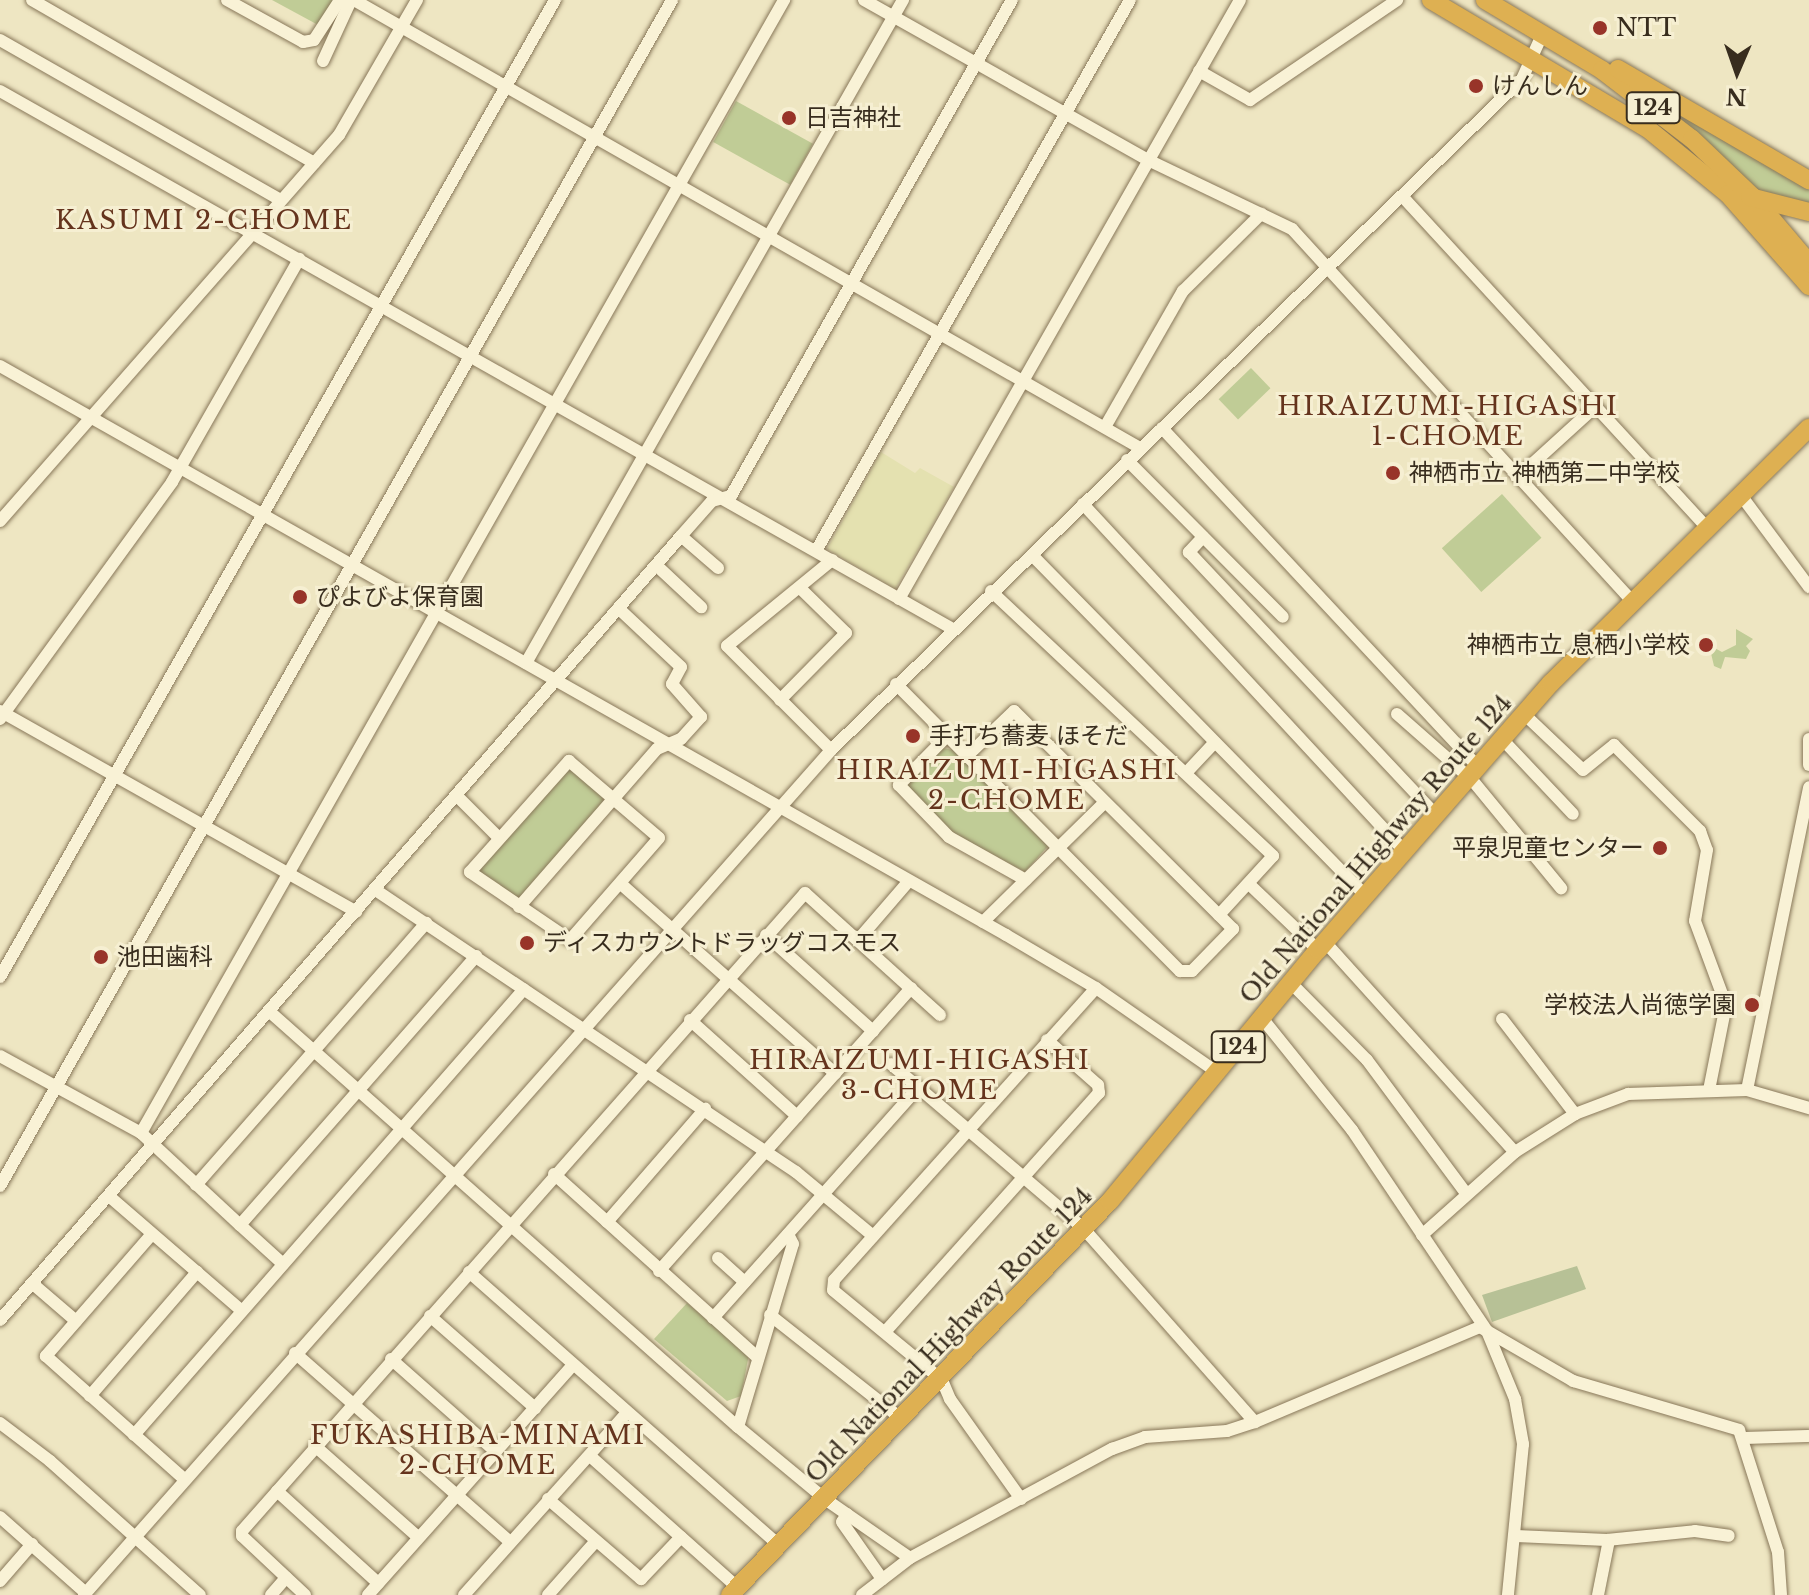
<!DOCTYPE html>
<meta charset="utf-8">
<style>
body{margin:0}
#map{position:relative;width:1809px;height:1595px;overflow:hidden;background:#eee6c2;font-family:"Libre Baskerville","Noto Sans JP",serif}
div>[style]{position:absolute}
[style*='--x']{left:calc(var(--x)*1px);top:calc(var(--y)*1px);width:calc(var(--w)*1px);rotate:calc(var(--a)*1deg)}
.farmland>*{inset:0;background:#e4e1b0}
.green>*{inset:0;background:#c0cc96;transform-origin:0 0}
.cemetery>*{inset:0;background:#b7c196}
.roads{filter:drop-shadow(0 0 2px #887759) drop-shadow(0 0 2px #887759)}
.minor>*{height:12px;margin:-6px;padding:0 6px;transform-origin:6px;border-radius:6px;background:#f9f2d6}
.highway>*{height:18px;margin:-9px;padding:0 9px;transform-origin:9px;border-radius:9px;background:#deb052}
.dots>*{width:22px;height:22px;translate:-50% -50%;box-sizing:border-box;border:4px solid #f6efd2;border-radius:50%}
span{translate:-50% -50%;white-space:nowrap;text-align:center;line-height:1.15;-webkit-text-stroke:6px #f6efd2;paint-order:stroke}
.shield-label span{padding:2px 6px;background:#f6efd2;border:2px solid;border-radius:6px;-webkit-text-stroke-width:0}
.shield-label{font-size:22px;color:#382d1e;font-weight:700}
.poi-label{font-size:24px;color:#382d1e}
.left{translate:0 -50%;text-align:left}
.right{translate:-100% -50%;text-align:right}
.street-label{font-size:24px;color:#382d1e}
.neighbourhood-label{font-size:26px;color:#65341d;letter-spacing:2px}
.north{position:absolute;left:1697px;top:32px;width:80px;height:80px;-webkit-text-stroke:6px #f6efd2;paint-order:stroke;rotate:182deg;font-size:22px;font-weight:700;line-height:32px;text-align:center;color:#382d1e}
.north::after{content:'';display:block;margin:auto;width:28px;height:36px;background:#382d1e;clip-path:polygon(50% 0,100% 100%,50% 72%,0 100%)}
</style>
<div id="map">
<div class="farmland">
<div style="clip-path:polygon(881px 452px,915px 473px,920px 468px,954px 487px,895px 589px,827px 549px)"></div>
</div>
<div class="green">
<div style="clip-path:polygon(272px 0,335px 0,320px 26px)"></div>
<div style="clip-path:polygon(1660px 100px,1809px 190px,1809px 207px,1757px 192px)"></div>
<div style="left:736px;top:101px;width:88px;height:47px;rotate:29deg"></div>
<div style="left:1251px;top:368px;width:28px;height:45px;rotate:46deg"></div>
<div style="left:1502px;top:494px;width:59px;height:81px;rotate:48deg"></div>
<div style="clip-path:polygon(1736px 629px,1753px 639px,1746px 646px,1750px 651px,1746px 659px,1725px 657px,1721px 669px,1714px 666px,1709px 645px,1722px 652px,1736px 645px)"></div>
<div style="clip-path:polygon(943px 748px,953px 750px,1048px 846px,1025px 872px,950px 831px,909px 788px,908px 783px)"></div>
<div style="left:568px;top:766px;width:50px;height:139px;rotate:41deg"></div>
<div style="clip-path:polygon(687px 1303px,749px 1354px,741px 1396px,727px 1401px,654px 1339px)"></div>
</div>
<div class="cemetery">
<div style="clip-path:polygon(1577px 1266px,1586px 1289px,1492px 1322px,1482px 1295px)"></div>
</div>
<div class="roads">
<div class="minor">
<div style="--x:32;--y:0;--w:326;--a:30"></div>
<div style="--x:227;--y:0;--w:87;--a:28.9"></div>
<div style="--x:303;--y:42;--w:11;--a:-10"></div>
<div style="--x:314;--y:40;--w:48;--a:-57"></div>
<div style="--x:354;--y:0;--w:905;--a:29.68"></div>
<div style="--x:864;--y:0;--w:326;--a:29.4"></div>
<div style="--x:1148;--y:160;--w:160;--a:25.6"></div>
<div style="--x:1292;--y:229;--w:503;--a:47.58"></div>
<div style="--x:0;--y:40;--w:323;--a:29.7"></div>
<div style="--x:323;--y:61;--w:67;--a:-65.3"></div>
<div style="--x:1199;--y:71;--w:59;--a:29.6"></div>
<div style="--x:1250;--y:100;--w:178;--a:-34.2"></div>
<div style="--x:0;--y:91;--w:1092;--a:29.45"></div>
<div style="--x:1402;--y:196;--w:449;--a:47.4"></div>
<div style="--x:0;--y:366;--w:1156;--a:29.49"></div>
<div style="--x:1006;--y:935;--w:104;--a:30.5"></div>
<div style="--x:1096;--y:988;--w:147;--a:34.8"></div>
<div style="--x:1105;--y:427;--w:157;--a:-60.2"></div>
<div style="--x:1183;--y:291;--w:110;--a:-44.6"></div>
<div style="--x:1162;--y:428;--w:463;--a:47"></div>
<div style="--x:1127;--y:460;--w:221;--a:45.2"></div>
<div style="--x:1519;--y:476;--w:104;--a:-42.3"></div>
<div style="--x:1740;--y:494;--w:116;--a:53.4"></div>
<div style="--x:1083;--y:504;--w:473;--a:47.2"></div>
<div style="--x:0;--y:521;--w:514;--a:-48.71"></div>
<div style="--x:339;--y:135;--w:156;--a:-60"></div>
<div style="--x:681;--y:536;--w:49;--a:40.9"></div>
<div style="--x:1203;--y:537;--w:21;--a:133"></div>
<div style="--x:1189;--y:552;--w:361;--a:46.8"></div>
<div style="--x:816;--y:551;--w:634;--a:-60.32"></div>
<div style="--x:1032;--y:555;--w:476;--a:45.6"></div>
<div style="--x:656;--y:565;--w:62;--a:43"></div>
<div style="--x:991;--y:591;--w:387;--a:43.2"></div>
<div style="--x:1273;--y:856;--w:80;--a:132.5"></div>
<div style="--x:899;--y:599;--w:689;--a:-60.35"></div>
<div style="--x:526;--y:663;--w:763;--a:-60.38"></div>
<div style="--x:896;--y:684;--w:404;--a:45.3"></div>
<div style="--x:1180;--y:971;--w:12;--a:0"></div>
<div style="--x:1192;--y:971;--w:59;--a:-45.7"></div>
<div style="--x:1233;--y:929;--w:309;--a:-135.1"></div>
<div style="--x:1014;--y:711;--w:65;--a:136.2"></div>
<div style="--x:780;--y:700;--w:94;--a:-45.4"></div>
<div style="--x:846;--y:633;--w:64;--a:-135.6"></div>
<div style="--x:0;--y:711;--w:409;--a:29.4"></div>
<div style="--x:1397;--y:714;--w:101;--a:41.4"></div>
<div style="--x:1473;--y:781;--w:139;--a:50.6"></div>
<div style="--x:1524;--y:714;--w:81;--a:43.5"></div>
<div style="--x:1583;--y:770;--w:40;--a:-39"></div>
<div style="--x:1614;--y:745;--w:122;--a:45"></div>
<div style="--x:1700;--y:831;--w:20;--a:70"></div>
<div style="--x:1707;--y:850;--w:72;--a:99.6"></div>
<div style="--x:1695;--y:921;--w:90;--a:69.7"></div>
<div style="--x:1726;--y:1005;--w:87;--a:101.3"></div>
<div style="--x:0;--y:719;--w:293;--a:-54"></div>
<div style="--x:172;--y:482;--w:257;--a:-60.3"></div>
<div style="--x:947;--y:736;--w:69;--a:134.4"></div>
<div style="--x:899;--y:785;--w:72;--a:46.1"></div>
<div style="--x:949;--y:837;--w:88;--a:29.2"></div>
<div style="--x:1502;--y:739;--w:103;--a:46.6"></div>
<div style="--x:1809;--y:739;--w:26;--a:90"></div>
<div style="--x:831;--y:750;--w:147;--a:-135"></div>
<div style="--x:727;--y:646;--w:136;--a:-39.3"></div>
<div style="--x:569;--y:761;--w:118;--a:40.5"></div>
<div style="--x:659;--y:838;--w:135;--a:131.1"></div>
<div style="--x:570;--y:940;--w:121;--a:-145.8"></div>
<div style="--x:470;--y:872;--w:149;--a:-48.3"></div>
<div style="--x:1186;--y:773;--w:42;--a:-46.9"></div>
<div style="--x:458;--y:797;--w:58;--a:45"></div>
<div style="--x:621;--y:884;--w:286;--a:41.5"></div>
<div style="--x:1250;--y:885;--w:94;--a:43.7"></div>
<div style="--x:377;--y:891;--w:505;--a:33.85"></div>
<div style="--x:796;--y:1172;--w:100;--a:39.7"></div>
<div style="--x:519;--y:907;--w:210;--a:-48.9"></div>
<div style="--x:657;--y:749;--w:26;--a:-23"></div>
<div style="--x:681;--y:739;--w:30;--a:-48"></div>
<div style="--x:701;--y:717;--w:44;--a:-131.3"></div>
<div style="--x:672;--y:684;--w:19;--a:-62"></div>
<div style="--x:681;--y:667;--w:86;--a:-136.9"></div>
<div style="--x:983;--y:922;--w:171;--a:-44.5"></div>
<div style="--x:766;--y:935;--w:144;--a:41.9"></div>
<div style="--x:858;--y:940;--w:78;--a:-49.2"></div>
<div style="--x:1325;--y:942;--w:283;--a:47.9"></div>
<div style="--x:0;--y:977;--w:1124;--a:-60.4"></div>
<div style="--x:1291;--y:983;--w:108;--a:45.4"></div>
<div style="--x:1367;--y:1060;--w:164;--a:53.4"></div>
<div style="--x:270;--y:1012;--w:625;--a:41.57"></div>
<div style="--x:738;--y:1427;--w:113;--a:39.6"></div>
<div style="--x:825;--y:1499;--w:103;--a:34.8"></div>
<div style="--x:1262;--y:1018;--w:144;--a:51.2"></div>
<div style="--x:1352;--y:1130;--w:242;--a:56.1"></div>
<div style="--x:1487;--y:1331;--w:74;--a:67.6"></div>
<div style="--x:1515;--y:1399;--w:46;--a:79.9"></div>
<div style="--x:1523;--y:1444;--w:152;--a:95.7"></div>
<div style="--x:1502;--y:1019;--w:120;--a:52.5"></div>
<div style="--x:690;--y:1020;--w:144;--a:41.9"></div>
<div style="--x:0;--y:1056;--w:161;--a:28.6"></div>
<div style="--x:141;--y:1133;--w:135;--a:42.9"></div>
<div style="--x:240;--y:1225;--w:358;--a:-48.7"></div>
<div style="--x:891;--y:1064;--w:254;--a:40.5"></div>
<div style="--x:1084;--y:1229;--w:258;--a:48.5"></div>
<div style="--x:1747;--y:1090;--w:309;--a:-78.4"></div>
<div style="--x:141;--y:1133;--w:1303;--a:-60.42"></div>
<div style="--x:554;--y:1174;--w:273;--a:42"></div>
<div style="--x:196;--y:1185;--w:349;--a:-48.7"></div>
<div style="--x:0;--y:1186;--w:1363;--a:-60.46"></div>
<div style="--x:110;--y:1197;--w:174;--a:40.8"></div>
<div style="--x:607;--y:1222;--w:150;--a:-49.1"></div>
<div style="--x:240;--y:1225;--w:58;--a:42.2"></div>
<div style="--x:152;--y:1234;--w:162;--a:131"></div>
<div style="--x:46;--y:1356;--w:185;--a:41.7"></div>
<div style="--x:1422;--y:1235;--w:125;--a:-41.7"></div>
<div style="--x:1515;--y:1152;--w:71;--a:-32.3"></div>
<div style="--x:1575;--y:1114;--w:57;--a:-20.7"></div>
<div style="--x:1628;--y:1094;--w:119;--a:-1.9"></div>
<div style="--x:1747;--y:1090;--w:65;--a:16.2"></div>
<div style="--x:718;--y:1258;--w:36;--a:42"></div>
<div style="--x:659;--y:1271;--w:379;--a:-48.3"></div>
<div style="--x:469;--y:1272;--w:413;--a:41.4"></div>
<div style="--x:33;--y:1284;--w:57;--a:40.7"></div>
<div style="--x:770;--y:1315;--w:169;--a:38.3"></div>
<div style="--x:430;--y:1316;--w:140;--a:41.2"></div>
<div style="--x:713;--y:1318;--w:308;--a:-48.3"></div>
<div style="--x:0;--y:1320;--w:1038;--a:-49.02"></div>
<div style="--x:681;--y:536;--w:47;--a:-48.5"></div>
<div style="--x:712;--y:501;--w:20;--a:-15"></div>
<div style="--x:731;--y:496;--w:570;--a:-60.47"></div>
<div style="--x:885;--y:1332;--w:321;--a:-48.2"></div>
<div style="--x:1099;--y:1093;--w:8;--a:-97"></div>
<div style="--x:1098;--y:1085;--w:68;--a:-138.6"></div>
<div style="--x:295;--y:1353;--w:286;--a:41.3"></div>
<div style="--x:391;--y:1359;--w:140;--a:41.5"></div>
<div style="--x:90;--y:1396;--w:164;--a:-49.2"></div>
<div style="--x:0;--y:1423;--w:63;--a:37.2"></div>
<div style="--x:50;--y:1461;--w:201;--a:41.8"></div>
<div style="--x:738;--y:1427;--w:191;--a:-73.3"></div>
<div style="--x:793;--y:1244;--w:11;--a:-117"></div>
<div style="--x:134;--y:1435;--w:592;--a:-48.83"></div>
<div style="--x:1743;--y:1438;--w:66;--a:-1.7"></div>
<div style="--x:315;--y:1446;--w:137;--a:41.5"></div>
<div style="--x:590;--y:1456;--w:197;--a:41.7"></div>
<div style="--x:277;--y:1491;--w:137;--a:42.3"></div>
<div style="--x:548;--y:1499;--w:123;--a:40.7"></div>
<div style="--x:641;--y:1579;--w:58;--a:-46.4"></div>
<div style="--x:1021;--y:1499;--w:123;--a:-125.4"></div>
<div style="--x:950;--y:1399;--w:21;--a:-113"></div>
<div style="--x:942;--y:1380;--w:141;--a:-140.5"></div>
<div style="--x:833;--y:1290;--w:10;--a:-84"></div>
<div style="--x:834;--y:1280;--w:392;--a:-48.1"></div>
<div style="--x:847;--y:1514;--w:9;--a:122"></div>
<div style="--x:842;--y:1522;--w:70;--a:54.9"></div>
<div style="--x:0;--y:1517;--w:115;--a:41.5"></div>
<div style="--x:1516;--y:1536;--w:91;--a:2.5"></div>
<div style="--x:1607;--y:1540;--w:88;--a:-5.8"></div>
<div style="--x:1695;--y:1531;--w:34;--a:8"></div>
<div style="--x:0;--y:1581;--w:49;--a:-49.1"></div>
<div style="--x:84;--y:1595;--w:1128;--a:-48.52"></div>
<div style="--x:831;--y:750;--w:963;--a:-44.16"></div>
<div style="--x:1522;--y:79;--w:51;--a:-65.5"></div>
<div style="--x:271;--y:1595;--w:23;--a:-49"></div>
<div style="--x:305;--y:1595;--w:86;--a:-136.9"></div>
<div style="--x:242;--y:1536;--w:5;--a:-90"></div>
<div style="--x:242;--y:1531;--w:851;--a:-48.57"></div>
<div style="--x:805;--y:893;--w:182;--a:42.1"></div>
<div style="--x:368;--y:1595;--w:307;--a:-48.3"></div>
<div style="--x:464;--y:1595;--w:244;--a:-48.2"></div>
<div style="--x:548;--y:1595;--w:72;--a:-48.4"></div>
<div style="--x:862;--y:1595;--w:61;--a:-37.6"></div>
<div style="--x:910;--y:1558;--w:230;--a:-28.4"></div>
<div style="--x:1112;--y:1449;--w:35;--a:-20"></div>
<div style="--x:1145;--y:1437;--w:82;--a:-4.2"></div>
<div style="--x:1227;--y:1431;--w:29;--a:-18"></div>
<div style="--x:1255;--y:1422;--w:244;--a:-22.9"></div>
<div style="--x:1480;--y:1327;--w:108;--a:30.1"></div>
<div style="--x:1573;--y:1381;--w:173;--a:16.4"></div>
<div style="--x:1739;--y:1430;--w:128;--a:72.3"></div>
<div style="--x:1778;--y:1552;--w:43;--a:86"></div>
<div style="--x:1598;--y:1595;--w:56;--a:-78.7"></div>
</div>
<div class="highway">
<div style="--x:1431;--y:0;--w:251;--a:30.7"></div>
<div style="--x:1647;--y:128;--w:104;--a:39.2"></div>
<div style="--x:1728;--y:194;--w:123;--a:48.6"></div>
<div style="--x:1485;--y:0;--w:136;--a:30.9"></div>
<div style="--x:1602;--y:70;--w:113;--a:37.5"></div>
<div style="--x:1692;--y:139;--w:84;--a:43.6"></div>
<div style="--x:1753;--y:197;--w:87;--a:49.7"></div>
<div style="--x:1618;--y:69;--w:221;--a:30.2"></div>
<div style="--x:1750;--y:197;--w:61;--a:14.3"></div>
<div style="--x:730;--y:1595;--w:547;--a:-46.04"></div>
<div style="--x:1110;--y:1201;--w:326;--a:-50.4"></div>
<div style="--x:1318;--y:950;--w:354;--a:-48.9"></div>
<div style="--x:1551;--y:683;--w:363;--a:-44.7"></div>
</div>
</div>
<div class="dots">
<div style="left:1600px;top:28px;background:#983429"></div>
<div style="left:1476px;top:86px;background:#983429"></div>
<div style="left:789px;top:118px;background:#983429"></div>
<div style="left:1393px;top:473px;background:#983429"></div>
<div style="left:300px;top:597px;background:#983429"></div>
<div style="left:1706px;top:645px;background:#983429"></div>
<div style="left:913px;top:736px;background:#983429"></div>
<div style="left:1660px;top:848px;background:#983429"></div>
<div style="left:527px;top:943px;background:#983429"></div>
<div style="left:101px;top:957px;background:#983429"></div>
<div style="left:1752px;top:1005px;background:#983429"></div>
</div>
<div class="shield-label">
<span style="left:1653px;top:108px">124</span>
<span style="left:1238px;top:1047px">124</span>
</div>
<div class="poi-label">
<span class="left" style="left:1616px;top:28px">NTT</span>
<span class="left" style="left:1492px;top:86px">けんしん</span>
<span class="left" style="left:805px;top:118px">日吉神社</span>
<span class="left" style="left:1409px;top:473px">神栖市立 神栖第二中学校</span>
<span class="left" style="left:316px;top:597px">ぴよびよ保育園</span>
<span class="right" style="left:1690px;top:645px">神栖市立 息栖小学校</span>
<span class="left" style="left:929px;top:736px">手打ち蕎麦 ほそだ</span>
<span class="right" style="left:1644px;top:848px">平泉児童センター</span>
<span class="left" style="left:543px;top:943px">ディスカウントドラッグコスモス</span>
<span class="left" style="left:117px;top:957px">池田歯科</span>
<span class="right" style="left:1736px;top:1005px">学校法人尚徳学園</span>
</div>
<div class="street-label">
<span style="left:1376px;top:849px;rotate:-49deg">Old National Highway Route 124</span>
<span style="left:949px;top:1335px;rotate:-46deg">Old National Highway Route 124</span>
</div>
<div class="neighbourhood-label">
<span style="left:204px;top:221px">KASUMI 2-CHOME</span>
<span style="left:1448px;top:422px">HIRAIZUMI-HIGASHI<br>1-CHOME</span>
<span style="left:1007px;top:786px">HIRAIZUMI-HIGASHI<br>2-CHOME</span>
<span style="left:920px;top:1076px">HIRAIZUMI-HIGASHI<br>3-CHOME</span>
<span style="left:478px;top:1451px">FUKASHIBA-MINAMI<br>2-CHOME</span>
</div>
<div class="north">N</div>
</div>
